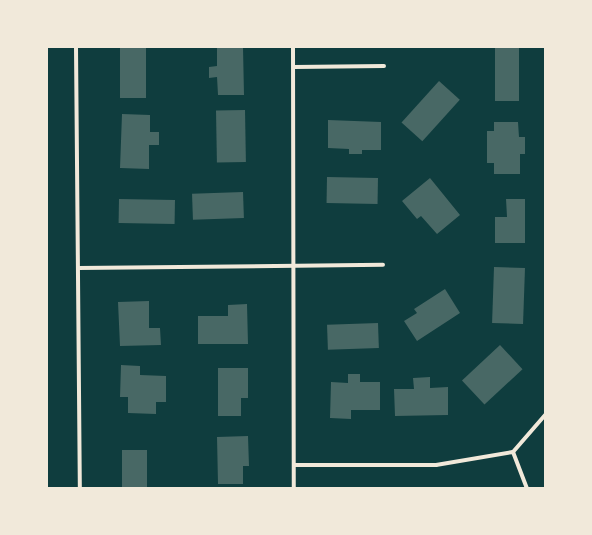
<!DOCTYPE html>
<style>
body{margin:0}
#map{position:relative;width:592px;height:535px;overflow:hidden;background:#0f3d3e;font-family:Roboto,sans-serif}
div>[style]{position:absolute}
[style*='--x']{left:calc(var(--x)*1px);top:calc(var(--y)*1px);width:calc(var(--w)*1px);rotate:calc(var(--a)*1deg)}
.building>*{inset:0;background:#486865;transform-origin:0 0}
.minor>*{height:4px;margin:-2px;padding:0 2px;transform-origin:2px;border-radius:2px;background:#f1e9da}
span{translate:-50% -50%;white-space:nowrap;text-align:center;line-height:1.15;-webkit-text-stroke:3.5px #f1e9da;paint-order:stroke}
.frame{position:absolute;inset:0;border:48px solid #f1e9da;pointer-events:none}
</style>
<div id="map">
<div class="building">
<div style="left:120px;top:47px;width:26px;height:51px"></div>
<div style="clip-path:polygon(217px 47px,243px 47px,244px 95px,218px 95px,217px 77px,209px 78px,209px 67px,217px 66px)"></div>
<div style="left:495px;top:47px;width:24px;height:54px"></div>
<div style="left:439px;top:81px;width:28px;height:56px;rotate:42deg"></div>
<div style="left:245px;top:110px;width:52px;height:29px;rotate:89deg"></div>
<div style="clip-path:polygon(122px 114px,150px 115px,150px 132px,159px 132px,159px 145px,149px 145px,149px 169px,120px 168px)"></div>
<div style="clip-path:polygon(328px 120px,381px 122px,381px 150px,362px 150px,362px 154px,349px 154px,349px 149px,328px 148px)"></div>
<div style="clip-path:polygon(494px 122px,518px 122px,519px 137px,525px 137px,525px 154px,520px 154px,520px 174px,494px 174px,494px 163px,487px 163px,487px 131px,494px 131px)"></div>
<div style="left:327px;top:177px;width:51px;height:26px;rotate:1deg"></div>
<div style="clip-path:polygon(430px 178px,460px 215px,437px 234px,421px 216px,417px 219px,402px 201px)"></div>
<div style="left:243px;top:192px;width:26px;height:51px;rotate:88deg"></div>
<div style="left:119px;top:199px;width:56px;height:24px;rotate:1deg"></div>
<div style="clip-path:polygon(506px 199px,525px 199px,525px 243px,495px 243px,495px 217px,507px 217px)"></div>
<div style="left:525px;top:268px;width:56px;height:31px;rotate:92deg"></div>
<div style="clip-path:polygon(445px 289px,460px 313px,417px 341px,404px 321px,417px 313px,414px 309px)"></div>
<div style="clip-path:polygon(149px 301px,149px 328px,160px 328px,161px 345px,120px 346px,118px 302px)"></div>
<div style="clip-path:polygon(247px 304px,248px 344px,198px 344px,198px 316px,228px 316px,228px 305px)"></div>
<div style="left:378px;top:323px;width:25px;height:51px;rotate:88deg"></div>
<div style="left:500px;top:345px;width:33px;height:52px;rotate:47deg"></div>
<div style="clip-path:polygon(121px 365px,140px 366px,140px 375px,166px 376px,166px 402px,156px 402px,156px 414px,128px 413px,128px 397px,120px 397px)"></div>
<div style="clip-path:polygon(218px 368px,248px 368px,248px 398px,241px 398px,241px 416px,218px 416px)"></div>
<div style="clip-path:polygon(348px 374px,360px 374px,360px 382px,380px 382px,380px 410px,351px 410px,351px 419px,330px 418px,331px 382px,348px 383px)"></div>
<div style="clip-path:polygon(430px 377px,430px 388px,448px 387px,448px 415px,395px 416px,394px 389px,414px 389px,413px 378px)"></div>
<div style="clip-path:polygon(248px 436px,249px 466px,243px 466px,243px 484px,218px 484px,217px 437px)"></div>
<div style="left:122px;top:450px;width:25px;height:38px"></div>
</div>
<div class="minor">
<div style="--x:76;--y:47;--w:441;--a:89.5"></div>
<div style="--x:293;--y:47;--w:441;--a:89.9"></div>
<div style="--x:294;--y:67;--w:90;--a:-0.6"></div>
<div style="--x:78;--y:268;--w:305;--a:-0.6"></div>
<div style="--x:513;--y:452;--w:49;--a:-49.1"></div>
<div style="--x:513;--y:452;--w:39;--a:69"></div>
<div style="--x:294;--y:465;--w:142;--a:0"></div>
<div style="--x:436;--y:465;--w:78;--a:-9.6"></div>
</div>
<div class="frame"></div>
</div>
